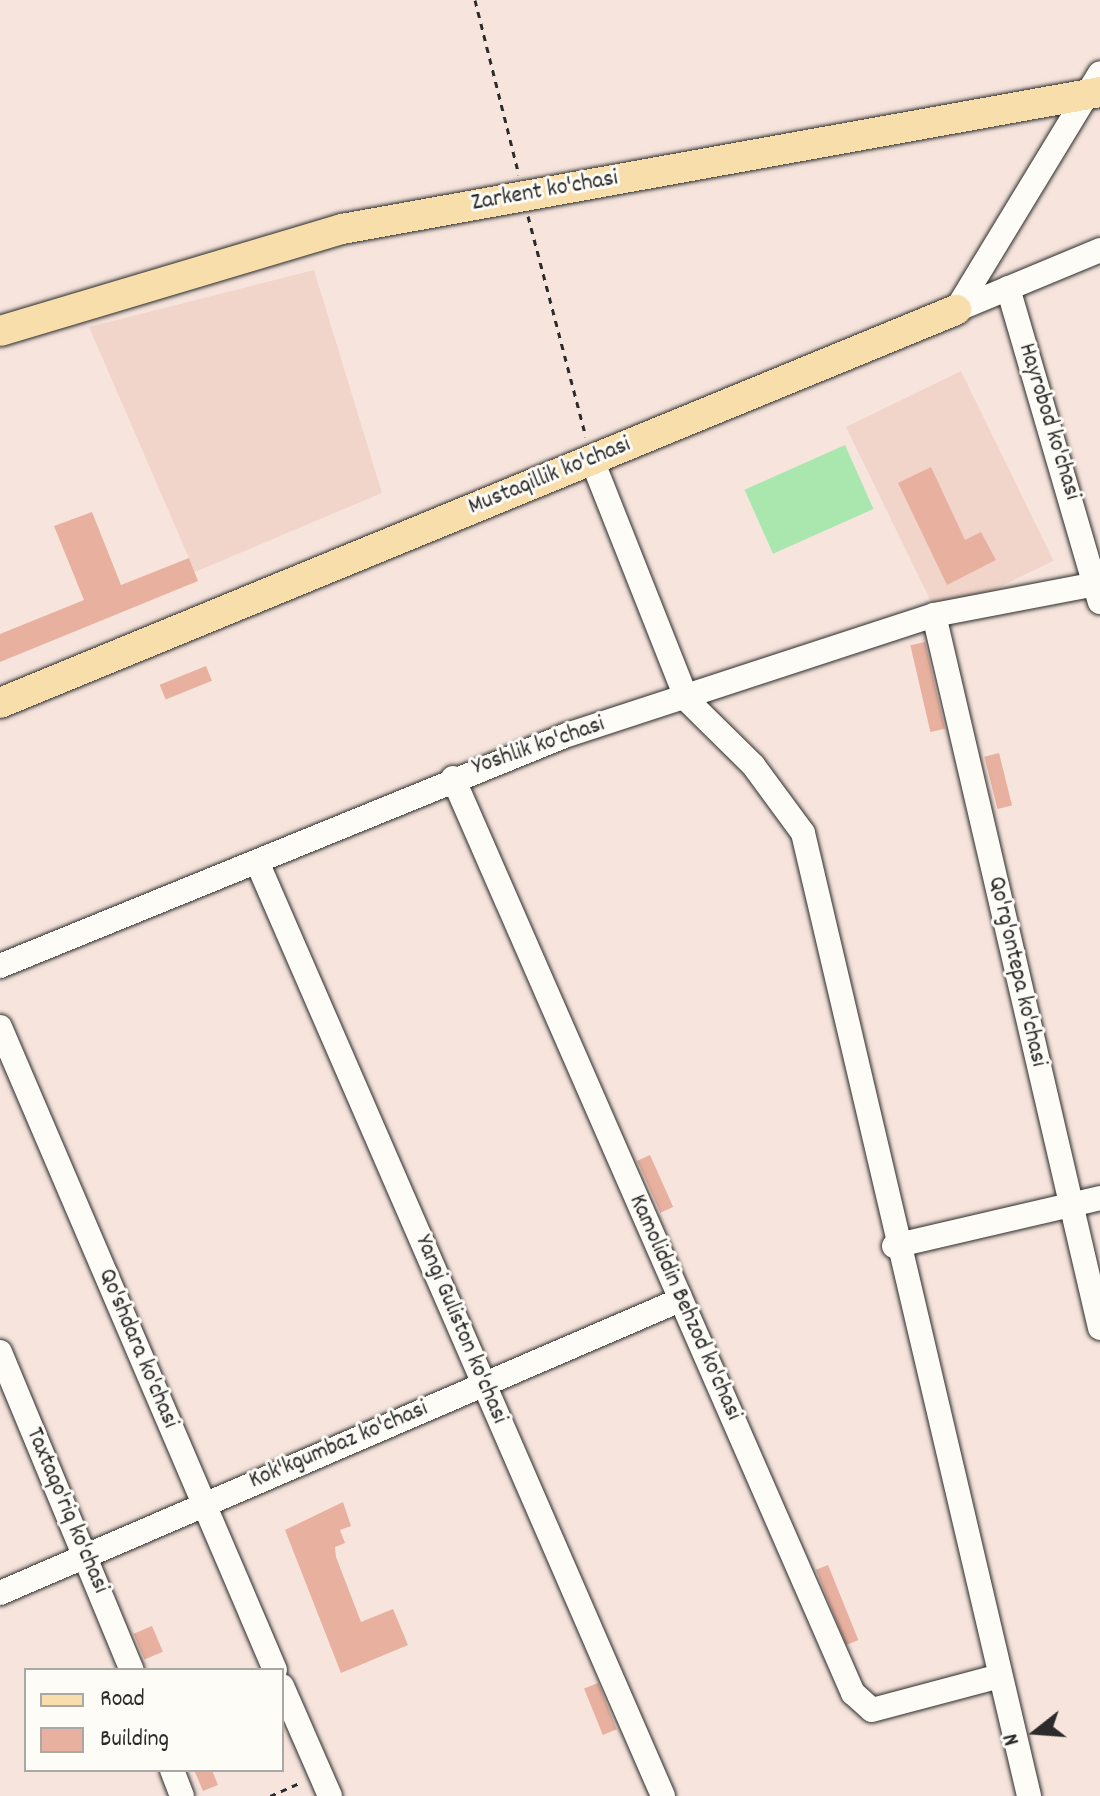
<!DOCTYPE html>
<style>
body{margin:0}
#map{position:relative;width:1100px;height:1796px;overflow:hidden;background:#f7e5dd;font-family:Dekko,sans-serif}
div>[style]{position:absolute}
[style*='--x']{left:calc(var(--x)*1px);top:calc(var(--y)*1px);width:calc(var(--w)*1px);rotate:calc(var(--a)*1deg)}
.built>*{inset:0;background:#f2d5ca;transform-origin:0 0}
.green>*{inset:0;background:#a9e7ae;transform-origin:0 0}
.building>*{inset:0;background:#e8b09f;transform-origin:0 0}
.path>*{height:3px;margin-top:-1.5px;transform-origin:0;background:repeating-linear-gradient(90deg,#2b2b2b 0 6px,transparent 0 12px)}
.roads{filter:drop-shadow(0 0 2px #2b2b2b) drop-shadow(0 0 2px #2b2b2b)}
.minor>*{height:24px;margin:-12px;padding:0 12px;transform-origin:12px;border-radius:12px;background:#fdfcf7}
.major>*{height:30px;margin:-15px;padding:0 15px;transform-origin:15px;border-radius:15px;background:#f8deab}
span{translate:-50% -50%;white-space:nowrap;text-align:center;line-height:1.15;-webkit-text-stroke:6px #fdfcf7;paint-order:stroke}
.street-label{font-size:24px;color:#2b2b2b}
.legend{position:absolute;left:24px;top:1668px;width:260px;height:104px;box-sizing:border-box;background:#fdfcf7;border:2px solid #a9a8a5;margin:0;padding:10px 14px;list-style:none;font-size:24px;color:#2b2b2b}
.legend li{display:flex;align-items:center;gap:16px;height:40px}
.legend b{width:40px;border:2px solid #a9a8a5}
.north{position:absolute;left:996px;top:1692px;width:80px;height:80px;-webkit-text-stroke:6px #fdfcf7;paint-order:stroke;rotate:253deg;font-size:22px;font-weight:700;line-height:32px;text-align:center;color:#2b2b2b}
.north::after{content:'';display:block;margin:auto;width:28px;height:36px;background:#2b2b2b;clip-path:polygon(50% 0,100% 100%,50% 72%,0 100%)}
</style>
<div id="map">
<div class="built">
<div style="clip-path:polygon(314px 270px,382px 493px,195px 572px,89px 327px)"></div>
<div style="left:961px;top:371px;width:211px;height:128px;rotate:64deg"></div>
</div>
<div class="green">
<div style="left:845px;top:445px;width:70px;height:110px;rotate:66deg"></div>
</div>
<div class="building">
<div style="clip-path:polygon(931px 467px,965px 540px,981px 532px,996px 560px,947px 585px,898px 483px)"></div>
<div style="clip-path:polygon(92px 512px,121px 585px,189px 558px,198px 581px,0 662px,0 634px,84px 600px,54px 526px)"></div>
<div style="left:925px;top:642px;width:89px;height:15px;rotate:77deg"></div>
<div style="left:206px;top:666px;width:16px;height:50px;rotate:68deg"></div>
<div style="left:999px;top:753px;width:54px;height:15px;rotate:76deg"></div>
<div style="left:650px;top:1155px;width:57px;height:14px;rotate:66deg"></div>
<div style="clip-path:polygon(343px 1502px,351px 1526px,340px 1530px,345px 1543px,335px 1547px,336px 1557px,361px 1622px,393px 1609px,408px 1645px,341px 1673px,285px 1530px)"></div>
<div style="left:828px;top:1565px;width:81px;height:13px;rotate:68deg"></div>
<div style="left:152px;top:1626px;width:28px;height:20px;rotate:67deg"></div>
<div style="left:598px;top:1683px;width:50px;height:15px;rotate:68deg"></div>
<div style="clip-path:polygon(194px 1770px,212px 1770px,218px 1785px,203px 1791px)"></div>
</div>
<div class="path">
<div style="--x:475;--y:0;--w:180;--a:75.9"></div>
<div style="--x:528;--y:216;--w:228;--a:75.3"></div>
<div style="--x:270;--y:1796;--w:35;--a:-24"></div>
</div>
<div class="roads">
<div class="minor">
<div style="--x:1008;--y:288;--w:327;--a:73.7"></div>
<div style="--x:956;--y:310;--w:277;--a:-58.7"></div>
<div style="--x:956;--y:310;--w:156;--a:-22.6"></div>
<div style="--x:592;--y:460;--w:258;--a:68.4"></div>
<div style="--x:687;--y:700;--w:93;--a:44.6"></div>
<div style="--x:753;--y:765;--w:84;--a:53.7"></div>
<div style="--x:803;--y:833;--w:989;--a:76.79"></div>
<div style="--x:934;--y:615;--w:732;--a:76.89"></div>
<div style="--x:453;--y:778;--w:999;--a:66.39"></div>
<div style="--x:853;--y:1693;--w:25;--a:42"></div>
<div style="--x:872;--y:1710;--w:132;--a:-14.9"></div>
<div style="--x:258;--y:864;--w:1016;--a:66.51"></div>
<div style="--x:0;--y:966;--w:612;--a:-22.17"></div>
<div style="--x:567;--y:735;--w:386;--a:-18.1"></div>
<div style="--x:934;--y:615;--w:165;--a:-10.8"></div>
<div style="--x:0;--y:1027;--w:699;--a:66.84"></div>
<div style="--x:894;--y:1246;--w:212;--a:-13.1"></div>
<div style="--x:0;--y:1352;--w:344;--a:67.5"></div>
<div style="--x:0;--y:1593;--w:740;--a:-23.31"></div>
<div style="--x:282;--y:1686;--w:120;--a:66.4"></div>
<div style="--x:172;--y:1770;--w:28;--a:69"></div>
</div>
<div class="major">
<div style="--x:0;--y:331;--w:357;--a:-16.6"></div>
<div style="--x:342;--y:229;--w:770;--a:-10.24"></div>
<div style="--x:0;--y:703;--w:1034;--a:-22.35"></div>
</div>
</div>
<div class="street-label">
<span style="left:545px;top:192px;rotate:-10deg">Zarkent ko'chasi</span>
<span style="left:1048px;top:422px;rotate:73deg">Hayrobod ko'chasi</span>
<span style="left:550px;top:477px;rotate:-22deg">Mustaqillik ko'chasi</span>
<span style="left:539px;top:747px;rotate:-19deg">Yoshlik ko'chasi</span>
<span style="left:1016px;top:972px;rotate:77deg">Qo'rg'ontepa ko'chasi</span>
<span style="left:684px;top:1308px;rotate:66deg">Kamoliddin Behzod ko'chasi</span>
<span style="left:460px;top:1330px;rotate:67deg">Yangi Guliston ko'chasi</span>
<span style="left:137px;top:1349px;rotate:67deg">Qo'shdara ko'chasi</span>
<span style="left:339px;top:1446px;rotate:-23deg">Kok'kgumbaz ko'chasi</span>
<span style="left:66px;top:1511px;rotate:67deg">Taxtaqo'riq ko'chasi</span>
</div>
<ul class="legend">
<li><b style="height:10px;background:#f8deab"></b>Road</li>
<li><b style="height:22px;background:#e8b09f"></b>Building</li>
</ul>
<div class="north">N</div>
</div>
